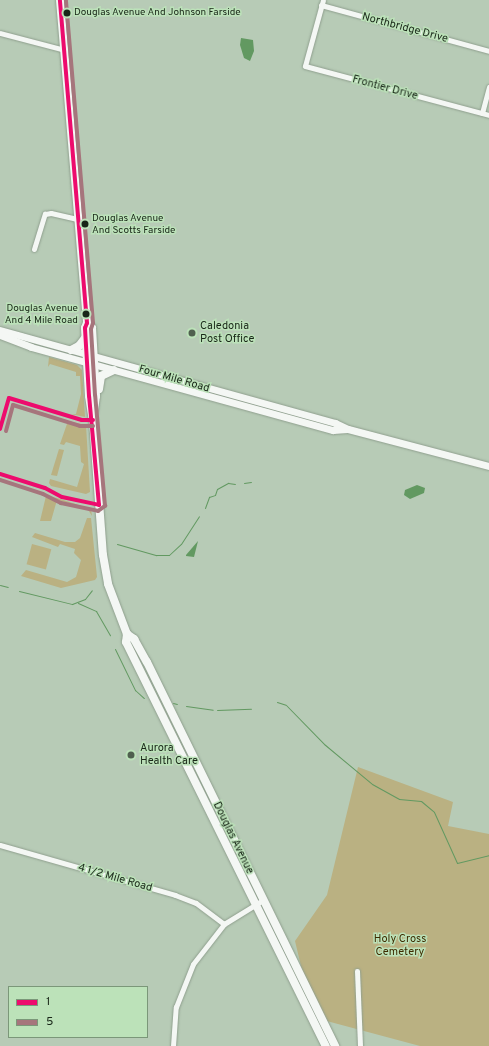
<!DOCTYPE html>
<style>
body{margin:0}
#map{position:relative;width:489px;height:1046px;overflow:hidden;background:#b7cbb6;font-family:Overpass,sans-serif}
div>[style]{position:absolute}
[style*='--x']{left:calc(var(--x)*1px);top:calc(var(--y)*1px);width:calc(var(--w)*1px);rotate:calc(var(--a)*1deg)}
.green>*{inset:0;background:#bab182;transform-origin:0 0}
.water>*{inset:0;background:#629961}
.stream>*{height:1px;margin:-0.5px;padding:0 0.5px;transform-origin:0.5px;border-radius:0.5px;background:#629961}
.roads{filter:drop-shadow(0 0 1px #8f9f8e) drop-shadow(0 0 1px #8f9f8e)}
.street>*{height:5px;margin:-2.5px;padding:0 2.5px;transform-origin:2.5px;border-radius:2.5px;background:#f4f7f4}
.secondary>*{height:7px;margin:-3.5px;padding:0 3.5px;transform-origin:3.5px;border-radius:3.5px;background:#f4f7f4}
.primary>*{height:8px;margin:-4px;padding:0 4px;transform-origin:4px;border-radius:4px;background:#f4f7f4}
.bus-1>*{height:4px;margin:-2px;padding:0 2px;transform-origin:2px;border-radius:2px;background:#ed0b6d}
.bus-2>*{height:4px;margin:-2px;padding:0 2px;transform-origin:2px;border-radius:2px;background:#a6757c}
.dots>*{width:11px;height:11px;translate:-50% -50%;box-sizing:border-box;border:2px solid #bce2b9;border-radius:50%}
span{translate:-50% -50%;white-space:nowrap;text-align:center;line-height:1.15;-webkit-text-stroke:3px #bce2b9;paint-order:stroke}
.bus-label{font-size:10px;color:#192718}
.left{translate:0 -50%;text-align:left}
.right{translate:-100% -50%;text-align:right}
.street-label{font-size:11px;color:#192718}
.poi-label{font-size:11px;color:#192718}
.park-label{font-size:11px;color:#3e2b00}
.legend{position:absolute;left:8px;top:986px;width:140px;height:52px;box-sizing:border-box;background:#bce2b9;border:1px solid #7b9779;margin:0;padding:5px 7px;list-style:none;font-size:12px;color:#192718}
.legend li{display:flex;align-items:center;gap:8px;height:20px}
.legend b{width:20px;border:1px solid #7b9779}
</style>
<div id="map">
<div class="green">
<div style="clip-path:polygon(49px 357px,77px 365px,82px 370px,85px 417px,71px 414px,76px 414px,81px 394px,80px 376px,76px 376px,76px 372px,50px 364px,48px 367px)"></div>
<div style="clip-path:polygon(68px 421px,86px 425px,90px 492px,86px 494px,51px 486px,49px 483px,50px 479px,77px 487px,84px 464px,81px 462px,80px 446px,66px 442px,64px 445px,60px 444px)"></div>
<div style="clip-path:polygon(59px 449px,64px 450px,57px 476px,51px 475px)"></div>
<div style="clip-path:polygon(46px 496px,57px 498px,91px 509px,92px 516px,87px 508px,57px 500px,51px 521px,40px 521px)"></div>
<div style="clip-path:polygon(87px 518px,91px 518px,97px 577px,95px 580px,61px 588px,21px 576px,26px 570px,67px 582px,76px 577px,81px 560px,74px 553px,75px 549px,60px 544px,58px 547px,32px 537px,35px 533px,65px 542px,75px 542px,80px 538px)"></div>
<div style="left:32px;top:544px;width:20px;height:21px;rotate:15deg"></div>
<div style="clip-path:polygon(358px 767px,453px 802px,448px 826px,489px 834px,489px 1046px,420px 1046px,323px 1020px,305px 983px,295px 941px,327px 895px)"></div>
</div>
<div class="water">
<div style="clip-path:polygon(241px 38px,253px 40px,254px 51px,250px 61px,244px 58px,240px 45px)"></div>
<div style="clip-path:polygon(417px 485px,425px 488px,424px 493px,410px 499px,404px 495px,405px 490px)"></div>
<div style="clip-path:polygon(198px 541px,194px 557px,186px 556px,186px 555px)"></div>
</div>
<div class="stream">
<div style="--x:244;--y:483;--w:7;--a:-8"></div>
<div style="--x:205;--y:508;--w:12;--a:-70"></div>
<div style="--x:209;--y:497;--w:6;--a:-18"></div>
<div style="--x:215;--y:495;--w:6;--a:-72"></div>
<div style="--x:217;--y:489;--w:13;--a:-29"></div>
<div style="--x:228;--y:483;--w:7;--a:8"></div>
<div style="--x:117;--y:544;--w:41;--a:15.8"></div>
<div style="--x:156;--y:555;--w:13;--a:0"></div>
<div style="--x:169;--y:555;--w:16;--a:-43"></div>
<div style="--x:181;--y:544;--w:33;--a:-57"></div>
<div style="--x:0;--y:585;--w:8;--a:14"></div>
<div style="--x:19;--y:591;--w:55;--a:13.8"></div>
<div style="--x:72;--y:604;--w:14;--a:-21"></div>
<div style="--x:85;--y:599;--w:11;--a:-52"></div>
<div style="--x:78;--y:603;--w:20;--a:24"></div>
<div style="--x:96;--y:611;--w:28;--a:60"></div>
<div style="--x:115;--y:649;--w:46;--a:64"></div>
<div style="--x:135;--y:690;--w:12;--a:42"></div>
<div style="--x:277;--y:702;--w:9;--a:18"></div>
<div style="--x:286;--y:705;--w:54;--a:45.7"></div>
<div style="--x:324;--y:744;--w:62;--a:39.8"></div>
<div style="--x:372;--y:784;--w:31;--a:29"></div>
<div style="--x:399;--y:799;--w:22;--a:5"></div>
<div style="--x:421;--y:801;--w:17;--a:40"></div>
<div style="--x:434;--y:812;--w:56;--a:65.7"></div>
<div style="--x:457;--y:863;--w:33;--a:-14"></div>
<div style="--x:173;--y:703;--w:4;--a:14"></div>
<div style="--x:186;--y:706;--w:27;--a:8"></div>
<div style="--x:217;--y:710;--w:34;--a:-2"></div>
</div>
<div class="roads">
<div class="street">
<div style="--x:323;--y:0;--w:68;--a:105.3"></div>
<div style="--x:305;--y:66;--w:190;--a:14.9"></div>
<div style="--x:321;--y:5;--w:174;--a:15.3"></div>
<div style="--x:0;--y:33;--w:67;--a:14.7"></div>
<div style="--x:482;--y:113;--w:27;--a:-75"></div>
<div style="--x:34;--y:249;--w:37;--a:-73"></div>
<div style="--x:45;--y:214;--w:6;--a:-9"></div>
<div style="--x:51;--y:213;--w:28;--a:13"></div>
<div style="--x:0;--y:845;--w:182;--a:15.9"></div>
<div style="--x:175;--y:895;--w:22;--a:21"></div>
<div style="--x:196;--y:903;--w:35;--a:37"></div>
<div style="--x:357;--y:971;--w:75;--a:87.7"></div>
<div style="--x:173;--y:1046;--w:39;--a:-86"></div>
<div style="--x:176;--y:1007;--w:46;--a:-68.4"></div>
<div style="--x:193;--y:964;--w:51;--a:-52.2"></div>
<div style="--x:224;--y:924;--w:46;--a:-31.6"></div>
</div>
<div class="secondary">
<div style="--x:0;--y:330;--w:348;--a:15.5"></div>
<div style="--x:335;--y:423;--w:14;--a:25"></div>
<div style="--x:348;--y:429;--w:146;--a:14.7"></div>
<div style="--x:0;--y:335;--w:33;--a:21"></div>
<div style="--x:31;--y:347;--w:313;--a:15.4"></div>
<div style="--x:333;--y:430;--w:14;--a:-4"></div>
</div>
<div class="primary">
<div style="--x:60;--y:0;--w:324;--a:85.2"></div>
<div style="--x:87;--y:323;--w:5;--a:112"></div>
<div style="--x:85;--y:328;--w:68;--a:86.6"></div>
<div style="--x:89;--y:396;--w:24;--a:81"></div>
<div style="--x:93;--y:420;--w:135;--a:85.8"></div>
<div style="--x:103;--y:555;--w:29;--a:80"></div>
<div style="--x:108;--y:584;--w:53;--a:69.2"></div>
<div style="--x:127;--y:634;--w:8;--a:97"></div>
<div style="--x:126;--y:642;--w:451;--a:63.7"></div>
<div style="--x:87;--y:323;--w:7;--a:45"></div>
<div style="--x:92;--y:328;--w:68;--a:86.6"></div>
<div style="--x:96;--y:396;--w:15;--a:98"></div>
<div style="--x:71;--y:350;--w:9;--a:-27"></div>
<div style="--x:79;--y:346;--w:10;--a:-53"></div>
<div style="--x:99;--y:389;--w:13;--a:-81"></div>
<div style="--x:101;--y:376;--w:14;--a:-25"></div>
<div style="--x:127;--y:634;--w:9;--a:36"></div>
<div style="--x:134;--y:639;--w:26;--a:61"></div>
<div style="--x:147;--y:662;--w:428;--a:63.9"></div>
</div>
</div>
<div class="bus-1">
<div style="--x:0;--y:429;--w:32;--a:-74"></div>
<div style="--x:9;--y:398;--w:76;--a:16.8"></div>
<div style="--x:82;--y:420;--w:11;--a:0"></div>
<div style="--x:0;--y:474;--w:47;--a:17.3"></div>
<div style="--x:45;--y:488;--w:19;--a:28"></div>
<div style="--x:62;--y:497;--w:38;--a:12"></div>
<div style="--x:99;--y:505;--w:109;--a:-95.2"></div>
<div style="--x:89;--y:396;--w:68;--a:-93.4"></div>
<div style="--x:85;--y:328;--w:5;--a:-68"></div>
<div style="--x:87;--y:323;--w:324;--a:-94.8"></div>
</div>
<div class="bus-2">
<div style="--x:6;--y:431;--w:27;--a:-75"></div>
<div style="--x:13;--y:405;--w:70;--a:17.4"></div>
<div style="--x:80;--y:426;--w:13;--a:0"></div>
<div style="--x:0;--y:480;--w:45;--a:18"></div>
<div style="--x:43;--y:494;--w:20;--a:27"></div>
<div style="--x:61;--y:503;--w:38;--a:12"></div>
<div style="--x:98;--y:511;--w:9;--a:-36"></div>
<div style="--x:105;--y:506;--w:111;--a:-95.1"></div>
<div style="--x:95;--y:395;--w:66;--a:-93.5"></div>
<div style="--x:91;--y:329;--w:6;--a:-72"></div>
<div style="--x:93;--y:323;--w:324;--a:-94.8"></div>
</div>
<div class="dots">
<div style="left:67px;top:13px;background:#192718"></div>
<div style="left:85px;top:224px;background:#192718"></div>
<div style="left:86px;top:314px;background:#192718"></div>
<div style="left:192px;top:333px;background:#50604f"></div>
<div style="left:131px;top:755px;background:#50604f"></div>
</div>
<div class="bus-label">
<span class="left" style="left:74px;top:13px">Douglas Avenue And Johnson Farside</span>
<span class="left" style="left:92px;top:224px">Douglas Avenue<br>And Scotts Farside</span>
<span class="right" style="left:78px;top:314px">Douglas Avenue<br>And 4 Mile Road</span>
</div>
<div class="street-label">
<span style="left:405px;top:28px;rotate:15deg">Northbridge Drive</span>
<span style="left:385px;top:88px;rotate:15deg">Frontier Drive</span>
<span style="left:174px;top:379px;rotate:16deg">Four Mile Road</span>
<span style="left:233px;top:838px;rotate:64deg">Douglas Avenue</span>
<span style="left:115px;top:878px;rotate:16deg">4 1/2 Mile Road</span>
</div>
<div class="poi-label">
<span class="left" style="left:200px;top:333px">Caledonia<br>Post Office</span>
<span class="left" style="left:140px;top:755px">Aurora<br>Health Care</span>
</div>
<div class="park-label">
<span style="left:400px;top:946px">Holy Cross<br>Cemetery</span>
</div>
<ul class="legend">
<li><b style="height:5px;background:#ed0b6d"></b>1</li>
<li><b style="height:5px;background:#a6757c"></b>5</li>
</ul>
</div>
